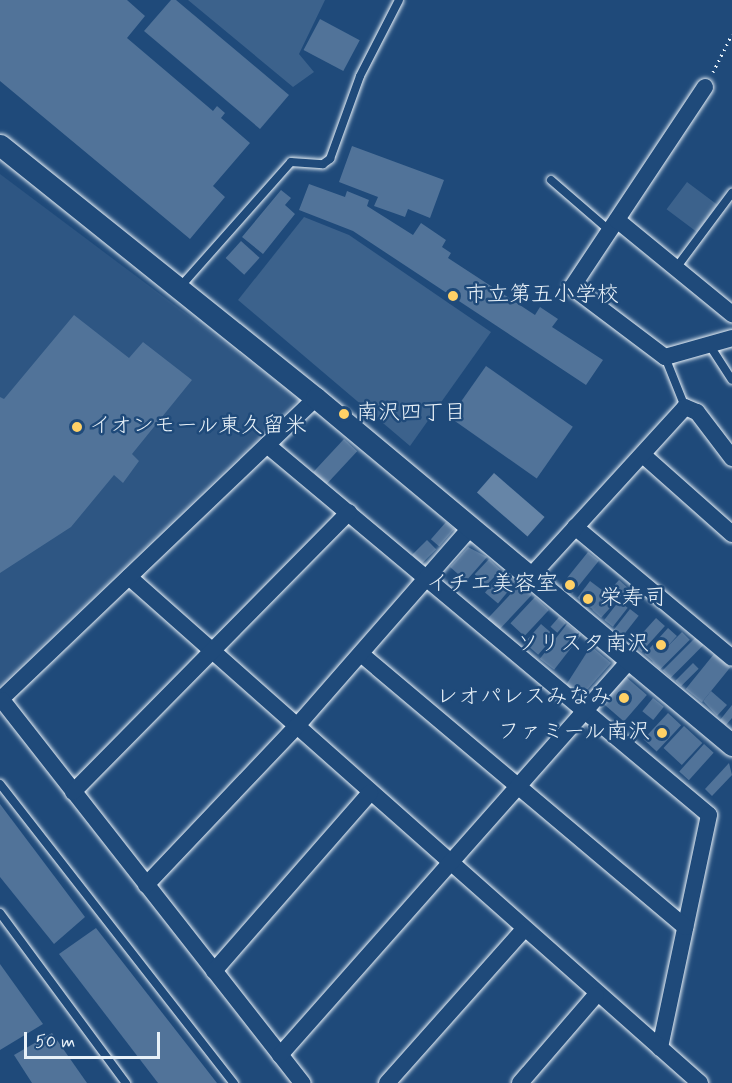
<!DOCTYPE html>
<meta charset="utf-8">
<style>
body{margin:0}
#map{position:relative;width:732px;height:1083px;overflow:hidden;background:#1f4a7a;font-family:Mynerve,"Klee One",sans-serif}
div>[style]{position:absolute}
[style*='--x']{left:calc(var(--x)*1px);top:calc(var(--y)*1px);width:calc(var(--w)*1px);rotate:calc(var(--a)*1deg)}
.built>*{inset:0;background:#2e5683}
.green>*{inset:0;background:#3c628c;transform-origin:0 0}
.water>*{inset:0;background:#6685a7;transform-origin:0 0}
.building>*{inset:0;background:#517399;transform-origin:0 0}
.path>*{height:3px;margin-top:-1.5px;transform-origin:0;background:repeating-linear-gradient(90deg,#e8f1f8 0 1.5px,transparent 0 6px)}
.roads{filter:drop-shadow(0 0 2px #e8f1f8) drop-shadow(0 0 2px #e8f1f8)}
.service>*{height:8px;margin:-4px;padding:0 4px;transform-origin:4px;border-radius:4px;background:#1f4a7a}
.minor>*{height:16px;margin:-8px;padding:0 8px;transform-origin:8px;border-radius:8px;background:#1f4a7a}
.tertiary>*{height:21px;margin:-10.5px;padding:0 10.5px;transform-origin:10.5px;border-radius:10.5px;background:#1f4a7a}
.dots>*{width:16px;height:16px;translate:-50% -50%;box-sizing:border-box;border:3px solid #1f4a7a;border-radius:50%}
span{translate:-50% -50%;white-space:nowrap;text-align:center;line-height:1.15;-webkit-text-stroke:5px #1f4a7a;paint-order:stroke}
.poi-label{font-size:22px;color:#e8f1f8}
.left{translate:0 -50%;text-align:left}
.right{translate:-100% -50%;text-align:right}
.scale{position:absolute;left:24px;top:1032px;width:136px;height:27px;box-sizing:border-box;border:3px solid #e8f1f8;border-top:0;padding-left:8px;font-size:18px;line-height:21px;white-space:nowrap;color:#e8f1f8;-webkit-text-stroke:4px #1f4a7a;paint-order:stroke}
</style>
<div id="map">
<div class="built">
<div style="clip-path:polygon(0 174px,300px 399px,0 686px)"></div>
</div>
<div class="green">
<div style="clip-path:polygon(188px 0,325px 0,299px 54px,314px 72px,293px 87px)"></div>
<div style="left:687px;top:182px;width:38px;height:34px;rotate:37deg"></div>
<div style="clip-path:polygon(304px 217px,349px 235px,491px 332px,410px 446px,238px 300px)"></div>
</div>
<div class="water">
<div style="left:494px;top:473px;width:67px;height:26px;rotate:41deg"></div>
</div>
<div class="building">
<div style="clip-path:polygon(0 0,127px 0,145px 16px,127px 38px,213px 111px,217px 106px,225px 113px,221px 118px,250px 143px,213px 186px,225px 197px,190px 239px,0 81px)"></div>
<div style="clip-path:polygon(171px 0,176px 0,289px 95px,260px 129px,144px 31px)"></div>
<div style="left:320px;top:19px;width:45px;height:35px;rotate:28deg"></div>
<div style="clip-path:polygon(352px 146px,444px 180px,430px 218px,408px 209px,405px 217px,374px 206px,378px 197px,339px 182px)"></div>
<div style="clip-path:polygon(309px 184px,345px 197px,347px 191px,369px 200px,367px 206px,413px 235px,421px 223px,446px 240px,442px 247px,451px 253px,448px 258px,535px 315px,540px 307px,558px 319px,552px 327px,603px 360px,586px 385px,353px 231px,299px 210px)"></div>
<div style="clip-path:polygon(281px 190px,291px 198px,285px 205px,295px 214px,263px 254px,242px 237px)"></div>
<div style="left:241px;top:241px;width:25px;height:23px;rotate:42deg"></div>
<div style="clip-path:polygon(74px 315px,129px 358px,143px 342px,192px 380px,132px 454px,139px 461px,123px 483px,114px 475px,71px 527px,0 573px,0 397px,4px 399px)"></div>
<div style="left:486px;top:366px;width:106px;height:63px;rotate:35deg"></div>
<div style="left:344px;top:439px;width:18px;height:45px;rotate:43deg"></div>
<div style="left:446px;top:522px;width:11px;height:23px;rotate:41deg"></div>
<div style="left:427px;top:540px;width:13px;height:21px;rotate:45deg"></div>
<div style="clip-path:polygon(468px 547px,487px 557px,466px 581px,450px 567px)"></div>
<div style="left:588px;top:552px;width:14px;height:42px;rotate:39deg"></div>
<div style="left:489px;top:559px;width:16px;height:21px;rotate:43deg"></div>
<div style="left:503px;top:571px;width:17px;height:28px;rotate:40deg"></div>
<div style="left:619px;top:580px;width:12px;height:40px;rotate:42deg"></div>
<div style="left:590px;top:581px;width:20px;height:21px;rotate:37deg"></div>
<div style="left:520px;top:584px;width:16px;height:48px;rotate:43deg"></div>
<div style="left:535px;top:597px;width:19px;height:36px;rotate:43deg"></div>
<div style="left:619px;top:601px;width:11px;height:24px;rotate:38deg"></div>
<div style="left:630px;top:609px;width:11px;height:27px;rotate:38deg"></div>
<div style="left:559px;top:617px;width:9px;height:13px;rotate:41deg"></div>
<div style="left:656px;top:618px;width:12px;height:35px;rotate:42deg"></div>
<div style="left:541px;top:624px;width:18px;height:25px;rotate:41deg"></div>
<div style="left:567px;top:624px;width:18px;height:44px;rotate:38deg"></div>
<div style="left:668px;top:628px;width:12px;height:35px;rotate:42deg"></div>
<div style="left:682px;top:632px;width:11px;height:42px;rotate:45deg"></div>
<div style="left:696px;top:637px;width:11px;height:47px;rotate:45deg"></div>
<div style="clip-path:polygon(591px 646px,611px 663px,580px 698px,566px 685px)"></div>
<div style="left:714px;top:654px;width:21px;height:45px;rotate:39deg"></div>
<div style="left:693px;top:663px;width:8px;height:25px;rotate:45deg"></div>
<div style="left:625px;top:676px;width:29px;height:35px;rotate:41deg"></div>
<div style="clip-path:polygon(711px 691px,727px 705px,717px 716px,703px 701px)"></div>
<div style="left:653px;top:698px;width:14px;height:17px;rotate:39deg"></div>
<div style="clip-path:polygon(732px 705px,732px 718px,726px 725px,720px 720px)"></div>
<div style="left:668px;top:713px;width:18px;height:36px;rotate:43deg"></div>
<div style="left:684px;top:726px;width:25px;height:30px;rotate:43deg"></div>
<div style="left:704px;top:744px;width:13px;height:37px;rotate:42deg"></div>
<div style="clip-path:polygon(729px 763px,732px 775px,712px 796px,705px 789px)"></div>
<div style="clip-path:polygon(0 804px,85px 917px,54px 944px,0 877px)"></div>
<div style="clip-path:polygon(96px 928px,217px 1083px,158px 1083px,59px 954px)"></div>
<div style="clip-path:polygon(0 964px,43px 1024px,0 1050px)"></div>
<div style="clip-path:polygon(52px 1033px,87px 1083px,32px 1083px,14px 1055px)"></div>
</div>
<div class="path">
<div style="--x:713;--y:72;--w:42;--a:-63.4"></div>
</div>
<div class="roads">
<div class="service">
<div style="--x:551;--y:180;--w:78;--a:40.8"></div>
<div style="--x:676;--y:268;--w:94;--a:-53.3"></div>
<div style="--x:180;--y:287;--w:167;--a:-48.4"></div>
<div style="--x:291;--y:162;--w:32;--a:4"></div>
<div style="--x:323;--y:164;--w:9;--a:-36"></div>
<div style="--x:330;--y:159;--w:88;--a:-70.1"></div>
<div style="--x:360;--y:76;--w:85;--a:-62.8"></div>
<div style="--x:710;--y:346;--w:40;--a:57.1"></div>
<div style="--x:665;--y:357;--w:54;--a:68.2"></div>
<div style="--x:0;--y:784;--w:380;--a:52"></div>
<div style="--x:0;--y:913;--w:212;--a:53.5"></div>
</div>
<div class="minor">
<div style="--x:705;--y:87;--w:240;--a:123.6"></div>
<div style="--x:572;--y:287;--w:116;--a:37"></div>
<div style="--x:665;--y:357;--w:70;--a:-15.8"></div>
<div style="--x:617;--y:220;--w:149;--a:39.3"></div>
<div style="--x:267;--y:445;--w:576;--a:39.93"></div>
<div style="--x:709;--y:815;--w:238;--a:101.9"></div>
<div style="--x:643;--y:455;--w:119;--a:41.6"></div>
<div style="--x:575;--y:527;--w:204;--a:39.8"></div>
<div style="--x:129;--y:577;--w:763;--a:41.55"></div>
<div style="--x:530;--y:577;--w:230;--a:-47.6"></div>
<div style="--x:685;--y:407;--w:13;--a:23"></div>
<div style="--x:697;--y:412;--w:58;--a:52.7"></div>
<div style="--x:361;--y:654;--w:424;--a:40.1"></div>
<div style="--x:0;--y:700;--w:437;--a:-43.7"></div>
<div style="--x:2;--y:700;--w:487;--a:51.9"></div>
<div style="--x:73;--y:792;--w:393;--a:-45.4"></div>
<div style="--x:146;--y:885;--w:218;--a:-46.5"></div>
<div style="--x:296;--y:727;--w:266;--a:-48.8"></div>
<div style="--x:214;--y:971;--w:237;--a:-48.8"></div>
<div style="--x:280;--y:1055;--w:528;--a:-48.46"></div>
<div style="--x:387;--y:1083;--w:206;--a:-48.3"></div>
<div style="--x:520;--y:1083;--w:116;--a:-49.2"></div>
</div>
<div class="tertiary">
<div style="--x:0;--y:145;--w:405;--a:38.7"></div>
<div style="--x:316;--y:398;--w:542;--a:39.83"></div>
</div>
</div>
<div class="dots">
<div style="left:453px;top:296px;background:#ffd166"></div>
<div style="left:344px;top:414px;background:#ffd166"></div>
<div style="left:77px;top:427px;background:#ffd166"></div>
<div style="left:570px;top:585px;background:#ffd166"></div>
<div style="left:588px;top:599px;background:#ffd166"></div>
<div style="left:661px;top:645px;background:#ffd166"></div>
<div style="left:624px;top:698px;background:#ffd166"></div>
<div style="left:662px;top:733px;background:#ffd166"></div>
</div>
<div class="poi-label">
<span class="left" style="left:465px;top:296px">市立第五小学校</span>
<span class="left" style="left:356px;top:414px">南沢四丁目</span>
<span class="left" style="left:89px;top:427px">イオンモール東久留米</span>
<span class="right" style="left:558px;top:585px">イチエ美容室</span>
<span class="left" style="left:600px;top:599px">栄寿司</span>
<span class="right" style="left:649px;top:645px">ソリスタ南沢</span>
<span class="right" style="left:612px;top:698px">レオパレスみなみ</span>
<span class="right" style="left:650px;top:733px">ファミール南沢</span>
</div>
<div class="scale">50 m</div>
</div>
